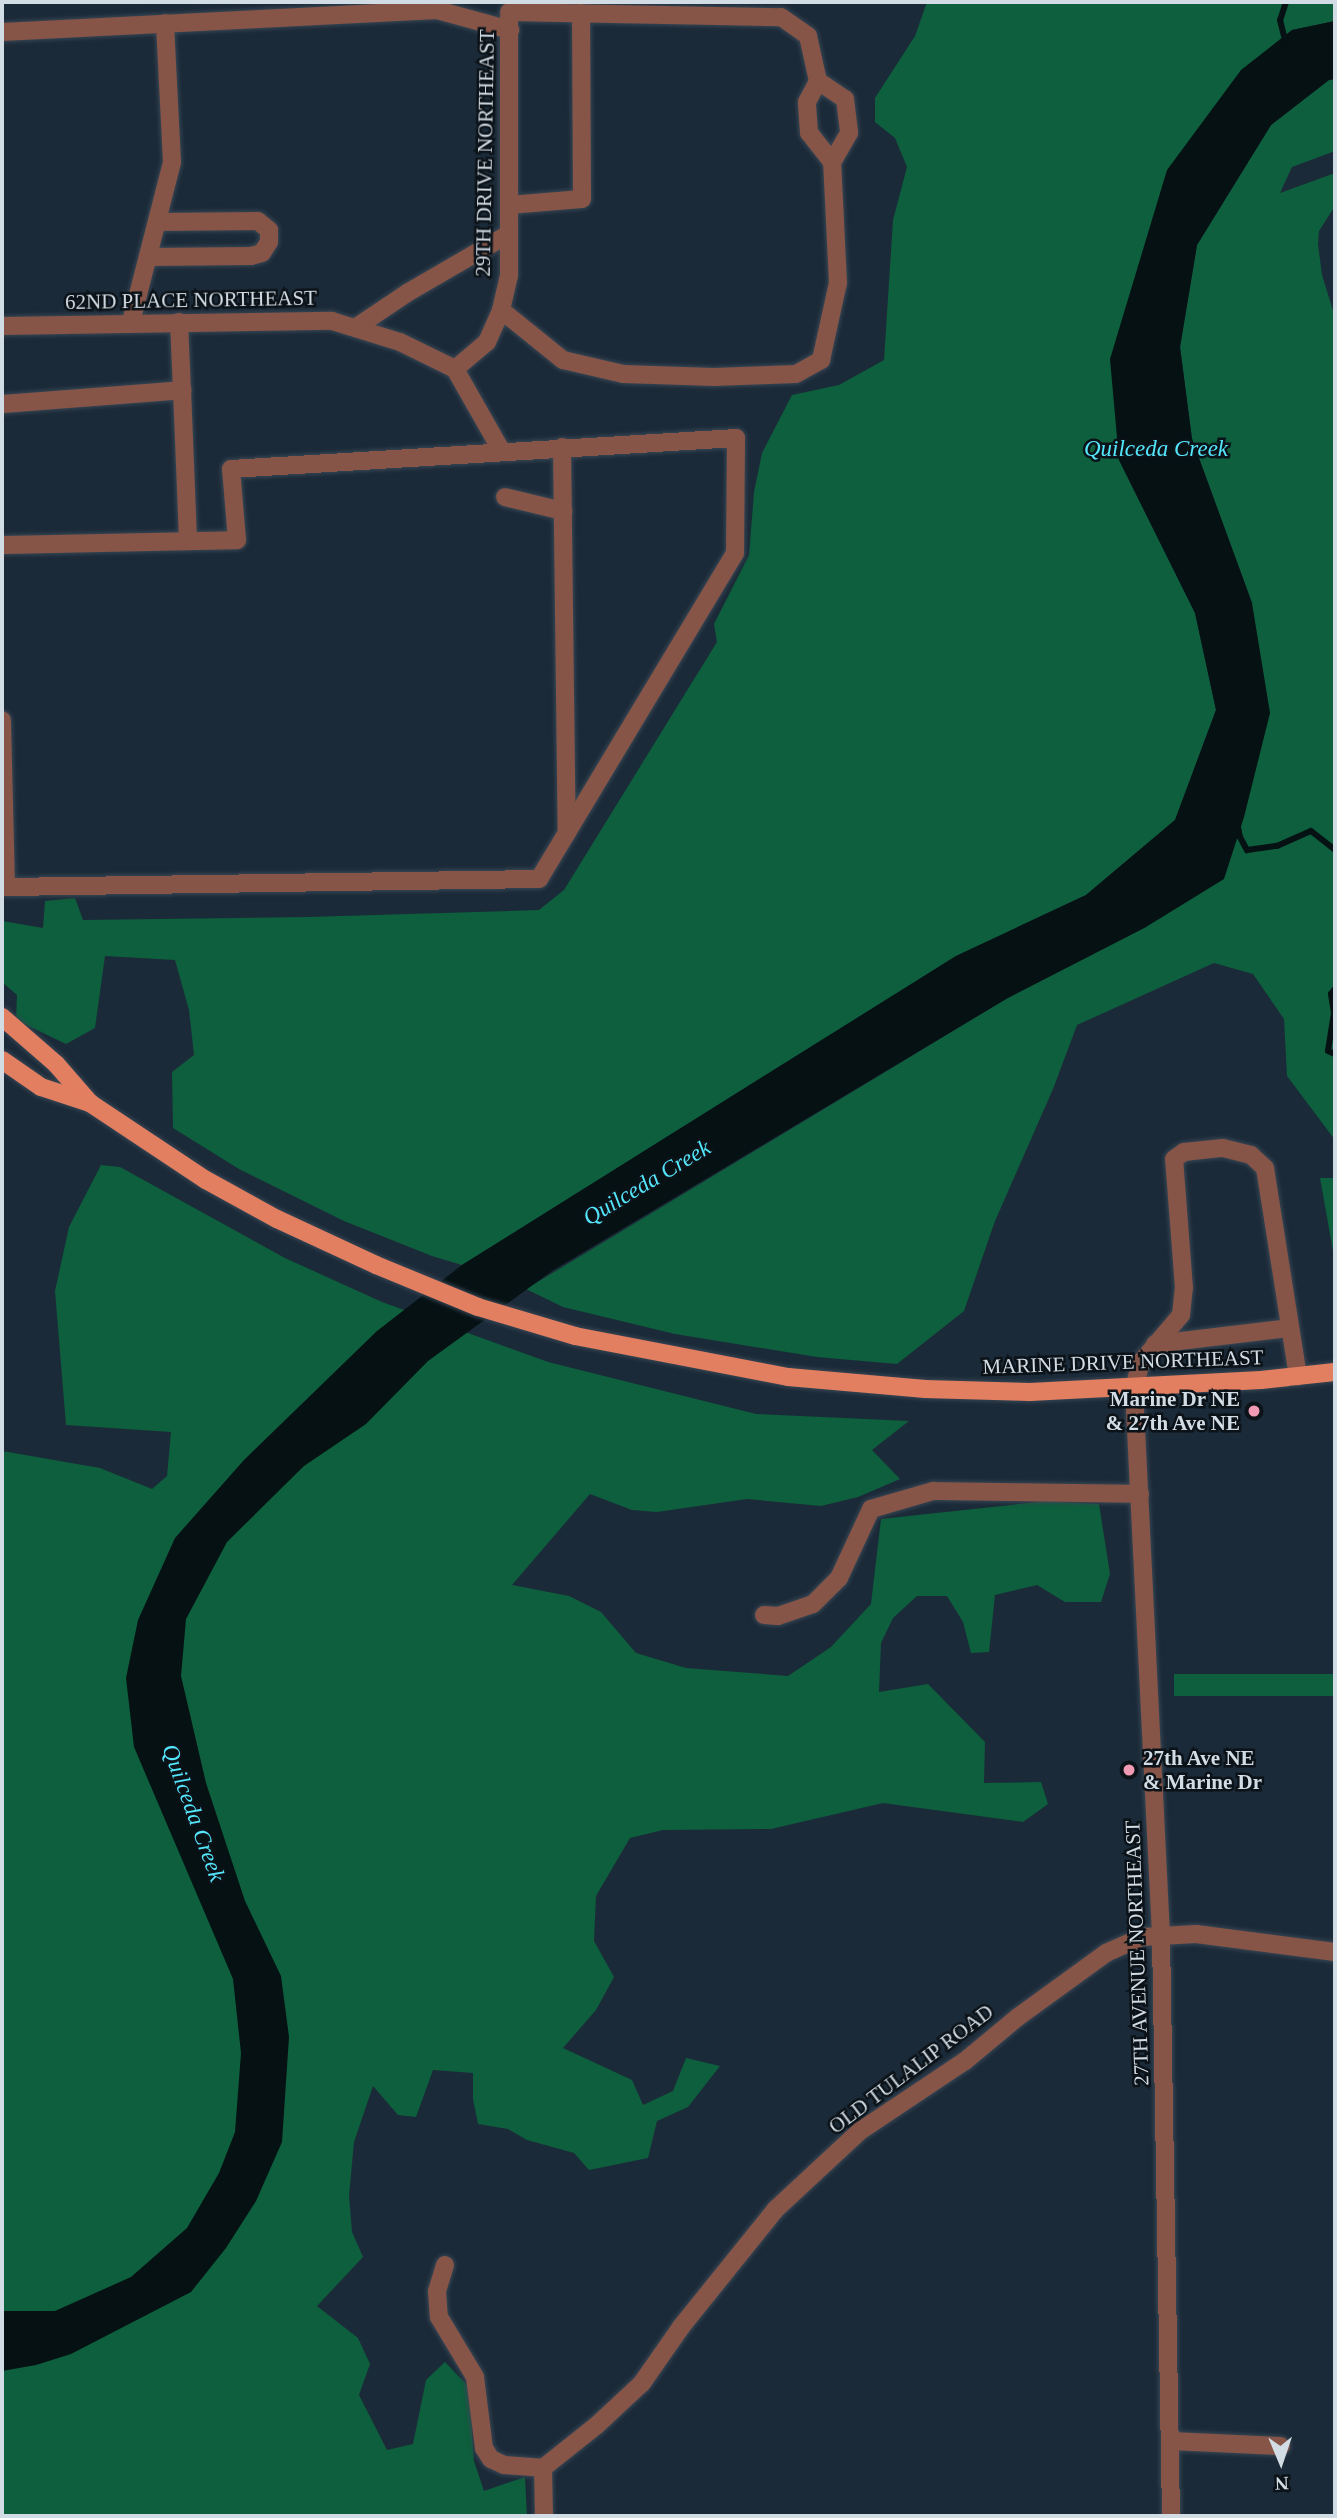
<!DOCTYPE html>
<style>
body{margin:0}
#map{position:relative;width:1337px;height:2518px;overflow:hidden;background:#1b2a38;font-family:"Times New Roman",serif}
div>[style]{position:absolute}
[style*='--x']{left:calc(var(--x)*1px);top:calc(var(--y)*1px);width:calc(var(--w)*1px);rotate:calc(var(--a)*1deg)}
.green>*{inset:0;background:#0d5f3d;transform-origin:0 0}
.water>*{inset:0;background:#051113}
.stream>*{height:6px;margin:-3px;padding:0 3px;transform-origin:3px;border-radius:3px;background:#051113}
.roads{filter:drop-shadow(0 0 2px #384654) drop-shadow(0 0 2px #384654)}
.minor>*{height:18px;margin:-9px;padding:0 9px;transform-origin:9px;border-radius:9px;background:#865547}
.major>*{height:18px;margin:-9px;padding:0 9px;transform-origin:9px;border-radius:9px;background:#e37f61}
.dots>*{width:19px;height:19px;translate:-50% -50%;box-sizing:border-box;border:4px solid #0b1218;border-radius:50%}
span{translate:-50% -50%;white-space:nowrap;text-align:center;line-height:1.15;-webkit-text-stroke:5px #0b1218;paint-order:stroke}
.street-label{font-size:21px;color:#d2dce5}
.poi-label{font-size:21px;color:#d2dce5;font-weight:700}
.right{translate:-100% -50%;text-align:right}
.left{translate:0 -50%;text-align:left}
.water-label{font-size:23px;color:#54e6fb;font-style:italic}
.frame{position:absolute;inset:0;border:4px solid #d2dce5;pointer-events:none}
.north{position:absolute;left:1246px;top:2427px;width:70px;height:70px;-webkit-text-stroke:5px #0b1218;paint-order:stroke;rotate:178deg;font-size:19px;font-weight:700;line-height:28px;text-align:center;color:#d2dce5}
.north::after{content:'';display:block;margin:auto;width:24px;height:32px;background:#d2dce5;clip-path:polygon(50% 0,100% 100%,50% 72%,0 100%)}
</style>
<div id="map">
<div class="green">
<div style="clip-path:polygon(927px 2px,1335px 2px,1335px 21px,1292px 30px,1242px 70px,1119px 460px,1195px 613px,1216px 710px,1175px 820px,1086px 895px,956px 956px,462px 1265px,432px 1256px,344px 1221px,239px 1169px,173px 1128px,172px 1072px,194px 1055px,189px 1010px,175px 960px,105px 956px,95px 1028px,66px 1044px,16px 1020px,17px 995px,2px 982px,2px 921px,43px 928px,45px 901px,75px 898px,83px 920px,308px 917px,539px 910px,564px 890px,717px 642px,714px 624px,749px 555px,754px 492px,762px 453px,792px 395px,839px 385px,884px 360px,893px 220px,907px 167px,895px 138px,875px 122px,875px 98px,915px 36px)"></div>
<div style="clip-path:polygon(1335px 79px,1335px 151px,1292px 167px,1280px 193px,1335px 173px,1335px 206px,1319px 231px,1318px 244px,1322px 275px,1335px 317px,1335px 1140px,1287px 1076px,1284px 1019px,1253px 974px,1214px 963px,1077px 1025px,1053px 1089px,995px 1221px,964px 1311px,897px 1364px,817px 1357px,675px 1334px,563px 1307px,526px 1289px,1006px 999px,1146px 927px,1252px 603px,1192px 439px,1180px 347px,1197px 245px,1271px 125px,1329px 80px)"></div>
<div style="clip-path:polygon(101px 1165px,120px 1167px,285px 1258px,382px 1302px,548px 1362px,756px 1414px,909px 1421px,872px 1450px,900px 1479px,858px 1497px,821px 1506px,747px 1499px,657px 1512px,632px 1510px,590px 1494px,512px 1585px,569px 1596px,601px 1612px,636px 1653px,686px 1668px,788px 1676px,831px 1647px,871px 1604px,881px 1519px,1047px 1501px,1099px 1504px,1110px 1574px,1101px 1602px,1065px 1602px,1037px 1585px,995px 1595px,989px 1652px,971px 1653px,963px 1622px,947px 1596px,917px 1596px,893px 1618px,881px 1643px,879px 1692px,928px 1684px,985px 1742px,984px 1783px,1041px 1782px,1048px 1804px,1023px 1822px,883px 1803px,771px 1829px,663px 1830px,630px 1838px,596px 1896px,594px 1941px,614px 1977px,596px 2010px,563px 2048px,632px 2080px,643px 2105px,673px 2091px,686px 2058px,720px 2066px,688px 2107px,657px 2121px,648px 2158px,589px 2170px,574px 2153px,527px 2140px,508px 2129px,478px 2124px,473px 2099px,473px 2073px,433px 2070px,416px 2117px,398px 2115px,373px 2086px,354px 2142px,349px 2196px,352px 2232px,363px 2257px,317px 2306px,358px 2338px,370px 2364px,359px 2395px,387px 2450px,413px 2444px,426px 2380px,445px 2362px,469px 2387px,474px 2461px,484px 2491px,525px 2477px,527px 2516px,2px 2516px,2px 1451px,100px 1468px,152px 1489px,167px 1476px,171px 1432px,66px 1425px,55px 1291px,69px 1227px)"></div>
<div style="clip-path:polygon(1320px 1178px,1335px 1178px,1335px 1262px)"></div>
<div style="left:1335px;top:1674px;width:22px;height:161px;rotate:90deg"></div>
</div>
<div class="water">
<div style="clip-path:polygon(1335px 21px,1335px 79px,1329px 80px,1271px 125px,1197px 245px,1180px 347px,1192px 439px,1252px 603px,1270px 713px,1244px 817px,1224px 879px,1146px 927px,1006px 999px,552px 1271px,428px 1361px,366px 1424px,304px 1466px,227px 1542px,186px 1619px,181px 1676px,206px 1783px,245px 1901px,281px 1976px,289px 2037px,282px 2142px,256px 2201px,226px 2248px,191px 2292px,71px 2354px,36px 2365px,2px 2371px,2px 2311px,55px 2311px,131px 2277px,187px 2228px,219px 2173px,235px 2132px,241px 2053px,233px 1979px,134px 1747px,126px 1678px,138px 1620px,175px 1538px,244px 1460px,377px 1331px,462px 1265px,956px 956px,1086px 895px,1175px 820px,1216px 710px,1195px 613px,1119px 460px,1110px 359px,1167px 170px,1241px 70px,1292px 30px)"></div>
</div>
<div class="stream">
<div style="--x:1286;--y:2;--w:19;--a:108"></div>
<div style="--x:1280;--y:20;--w:25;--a:76"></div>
<div style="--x:1238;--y:827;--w:10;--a:79"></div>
<div style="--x:1240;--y:837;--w:15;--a:62"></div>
<div style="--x:1247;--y:850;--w:30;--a:-8"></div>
<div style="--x:1277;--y:846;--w:37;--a:-24"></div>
<div style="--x:1311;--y:831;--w:31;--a:38"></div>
<div style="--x:1335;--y:989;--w:6;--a:129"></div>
<div style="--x:1331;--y:994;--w:19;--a:81"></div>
<div style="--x:1334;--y:1013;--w:38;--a:99"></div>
<div style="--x:1328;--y:1051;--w:8;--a:23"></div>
</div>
<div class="roads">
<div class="minor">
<div style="--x:509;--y:12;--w:272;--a:1.1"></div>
<div style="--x:781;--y:17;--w:33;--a:35"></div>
<div style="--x:808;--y:36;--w:46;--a:77.5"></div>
<div style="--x:818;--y:81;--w:32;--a:34"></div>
<div style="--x:845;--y:99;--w:34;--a:83"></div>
<div style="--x:849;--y:133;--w:34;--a:120"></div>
<div style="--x:2;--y:32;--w:436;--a:-2.9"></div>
<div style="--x:437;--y:10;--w:76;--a:15.3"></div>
<div style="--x:509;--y:205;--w:73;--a:-4.7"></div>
<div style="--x:582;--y:199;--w:186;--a:-90.3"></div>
<div style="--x:148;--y:257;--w:103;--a:-0.6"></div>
<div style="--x:251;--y:256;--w:11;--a:-15"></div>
<div style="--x:262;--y:253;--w:13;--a:-58"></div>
<div style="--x:269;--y:242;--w:12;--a:-90"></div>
<div style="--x:269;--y:230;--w:14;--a:-141"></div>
<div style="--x:258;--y:221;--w:101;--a:179.4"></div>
<div style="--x:501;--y:310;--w:80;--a:38.9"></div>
<div style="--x:563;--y:360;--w:62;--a:13.1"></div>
<div style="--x:623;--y:374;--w:91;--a:1.9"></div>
<div style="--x:714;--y:377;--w:82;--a:-2.1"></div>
<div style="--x:796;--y:374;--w:29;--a:-29"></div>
<div style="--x:821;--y:360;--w:79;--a:-77.6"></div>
<div style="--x:838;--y:283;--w:121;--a:-92.8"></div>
<div style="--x:832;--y:162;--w:37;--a:-128"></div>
<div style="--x:809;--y:133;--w:31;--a:-94"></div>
<div style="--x:807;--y:102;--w:24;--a:-62"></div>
<div style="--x:131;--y:322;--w:165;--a:-75.6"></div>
<div style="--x:172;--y:162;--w:139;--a:-92.9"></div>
<div style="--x:179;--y:322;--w:68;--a:87.5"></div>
<div style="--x:2;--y:326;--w:330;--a:-0.9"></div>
<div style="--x:332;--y:321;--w:71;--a:17.2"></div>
<div style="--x:400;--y:342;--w:61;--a:26.1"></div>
<div style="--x:355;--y:328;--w:63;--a:-33.9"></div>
<div style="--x:407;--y:293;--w:116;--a:-30.1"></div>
<div style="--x:455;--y:369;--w:42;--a:-40.2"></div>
<div style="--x:487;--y:342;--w:35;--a:-66"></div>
<div style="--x:501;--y:310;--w:35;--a:-77"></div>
<div style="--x:509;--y:276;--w:259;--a:-90"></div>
<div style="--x:455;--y:369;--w:93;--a:60.4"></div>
<div style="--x:2;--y:404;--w:181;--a:-4.4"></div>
<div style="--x:182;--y:390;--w:151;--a:87.7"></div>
<div style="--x:562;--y:447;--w:386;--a:89.3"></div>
<div style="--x:505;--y:497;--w:60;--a:13.6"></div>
<div style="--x:2;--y:545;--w:235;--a:-1.2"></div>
<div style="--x:237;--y:540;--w:71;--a:-94.8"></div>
<div style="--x:231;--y:469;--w:506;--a:-3.51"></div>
<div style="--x:736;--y:438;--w:115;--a:90.5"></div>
<div style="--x:735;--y:553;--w:380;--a:121"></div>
<div style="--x:539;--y:879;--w:533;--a:179.14"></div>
<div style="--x:6;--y:887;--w:167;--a:-91.4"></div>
<div style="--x:1155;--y:1344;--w:136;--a:-6.8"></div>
<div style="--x:764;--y:1615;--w:14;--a:4"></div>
<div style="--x:778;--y:1616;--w:37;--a:-19"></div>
<div style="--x:813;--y:1604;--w:37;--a:-45"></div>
<div style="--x:839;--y:1578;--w:76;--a:-65.1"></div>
<div style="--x:871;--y:1509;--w:65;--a:-16.2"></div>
<div style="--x:933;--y:1491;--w:207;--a:0.8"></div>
<div style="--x:445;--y:2265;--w:27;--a:107"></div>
<div style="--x:437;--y:2291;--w:26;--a:86"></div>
<div style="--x:439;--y:2317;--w:70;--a:59"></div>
<div style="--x:475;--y:2377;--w:72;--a:82.8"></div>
<div style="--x:484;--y:2448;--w:13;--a:58"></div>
<div style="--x:491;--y:2459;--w:14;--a:25"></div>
<div style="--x:504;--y:2465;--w:39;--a:4"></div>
<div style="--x:1170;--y:2441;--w:111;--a:2.6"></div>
<div style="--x:543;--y:2468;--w:69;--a:-38.5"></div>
<div style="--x:597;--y:2425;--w:62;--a:-43"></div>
<div style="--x:642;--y:2383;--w:68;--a:-55.1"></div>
<div style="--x:681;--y:2327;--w:151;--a:-51.2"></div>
<div style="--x:776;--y:2209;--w:115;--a:-42.9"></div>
<div style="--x:860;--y:2131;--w:126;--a:-33.7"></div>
<div style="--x:965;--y:2061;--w:69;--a:-39.7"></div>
<div style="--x:1018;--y:2017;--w:109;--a:-36"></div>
<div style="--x:1106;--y:1953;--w:39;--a:-24"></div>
<div style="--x:1142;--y:1937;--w:54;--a:-3.2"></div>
<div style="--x:1196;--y:1934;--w:140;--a:7.4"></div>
<div style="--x:543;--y:2468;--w:48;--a:88.8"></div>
<div style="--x:1171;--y:2516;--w:581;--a:-90.99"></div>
<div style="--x:1161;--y:1935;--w:548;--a:-92.83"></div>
<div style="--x:1134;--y:1388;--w:27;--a:-75"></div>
<div style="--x:1141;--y:1362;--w:62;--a:-49.6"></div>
<div style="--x:1181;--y:1315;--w:27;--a:-84"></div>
<div style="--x:1184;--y:1288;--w:129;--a:-94.4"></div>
<div style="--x:1174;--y:1159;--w:12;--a:-35"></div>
<div style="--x:1184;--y:1152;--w:39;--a:-6"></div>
<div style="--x:1223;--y:1148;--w:29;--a:14"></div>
<div style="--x:1251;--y:1155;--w:19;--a:43"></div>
<div style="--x:1265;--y:1168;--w:211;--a:81"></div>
</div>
<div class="major">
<div style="--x:2;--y:1017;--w:72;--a:41"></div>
<div style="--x:56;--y:1064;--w:52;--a:48.9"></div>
<div style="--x:90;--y:1103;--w:139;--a:33.6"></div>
<div style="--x:206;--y:1180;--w:81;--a:28.8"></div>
<div style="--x:277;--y:1219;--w:109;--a:24.9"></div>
<div style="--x:376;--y:1265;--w:110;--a:22.4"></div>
<div style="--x:478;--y:1307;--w:101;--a:16.6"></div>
<div style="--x:575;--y:1336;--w:217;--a:10.9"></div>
<div style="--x:788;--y:1377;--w:138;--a:5"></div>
<div style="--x:925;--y:1389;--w:105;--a:1.6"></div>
<div style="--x:1030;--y:1392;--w:231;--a:-3"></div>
<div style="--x:1261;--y:1380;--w:74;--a:-6.2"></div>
<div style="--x:2;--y:1060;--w:47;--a:34.7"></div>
<div style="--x:41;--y:1087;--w:52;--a:18.1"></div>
</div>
</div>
<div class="dots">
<div style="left:1254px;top:1411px;background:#f19ab3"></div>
<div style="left:1129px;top:1770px;background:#f19ab3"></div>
</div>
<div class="street-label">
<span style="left:485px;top:153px;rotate:-89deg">29TH DRIVE NORTHEAST</span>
<span style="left:191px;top:300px;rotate:-1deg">62ND PLACE NORTHEAST</span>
<span style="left:1123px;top:1362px;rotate:-2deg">MARINE DRIVE NORTHEAST</span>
<span style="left:1137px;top:1953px;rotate:-92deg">27TH AVENUE NORTHEAST</span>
<span style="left:911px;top:2069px;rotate:-37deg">OLD TULALIP ROAD</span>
</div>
<div class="poi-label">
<span class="right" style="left:1240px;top:1411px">Marine Dr NE<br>&amp; 27th Ave NE</span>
<span class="left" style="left:1143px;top:1770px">27th Ave NE<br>&amp; Marine Dr</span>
</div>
<div class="water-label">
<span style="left:1156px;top:449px">Quilceda Creek</span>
<span style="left:647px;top:1183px;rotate:-31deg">Quilceda Creek</span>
<span style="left:193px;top:1813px;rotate:70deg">Quilceda Creek</span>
</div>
<div class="frame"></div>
<div class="north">N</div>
</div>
